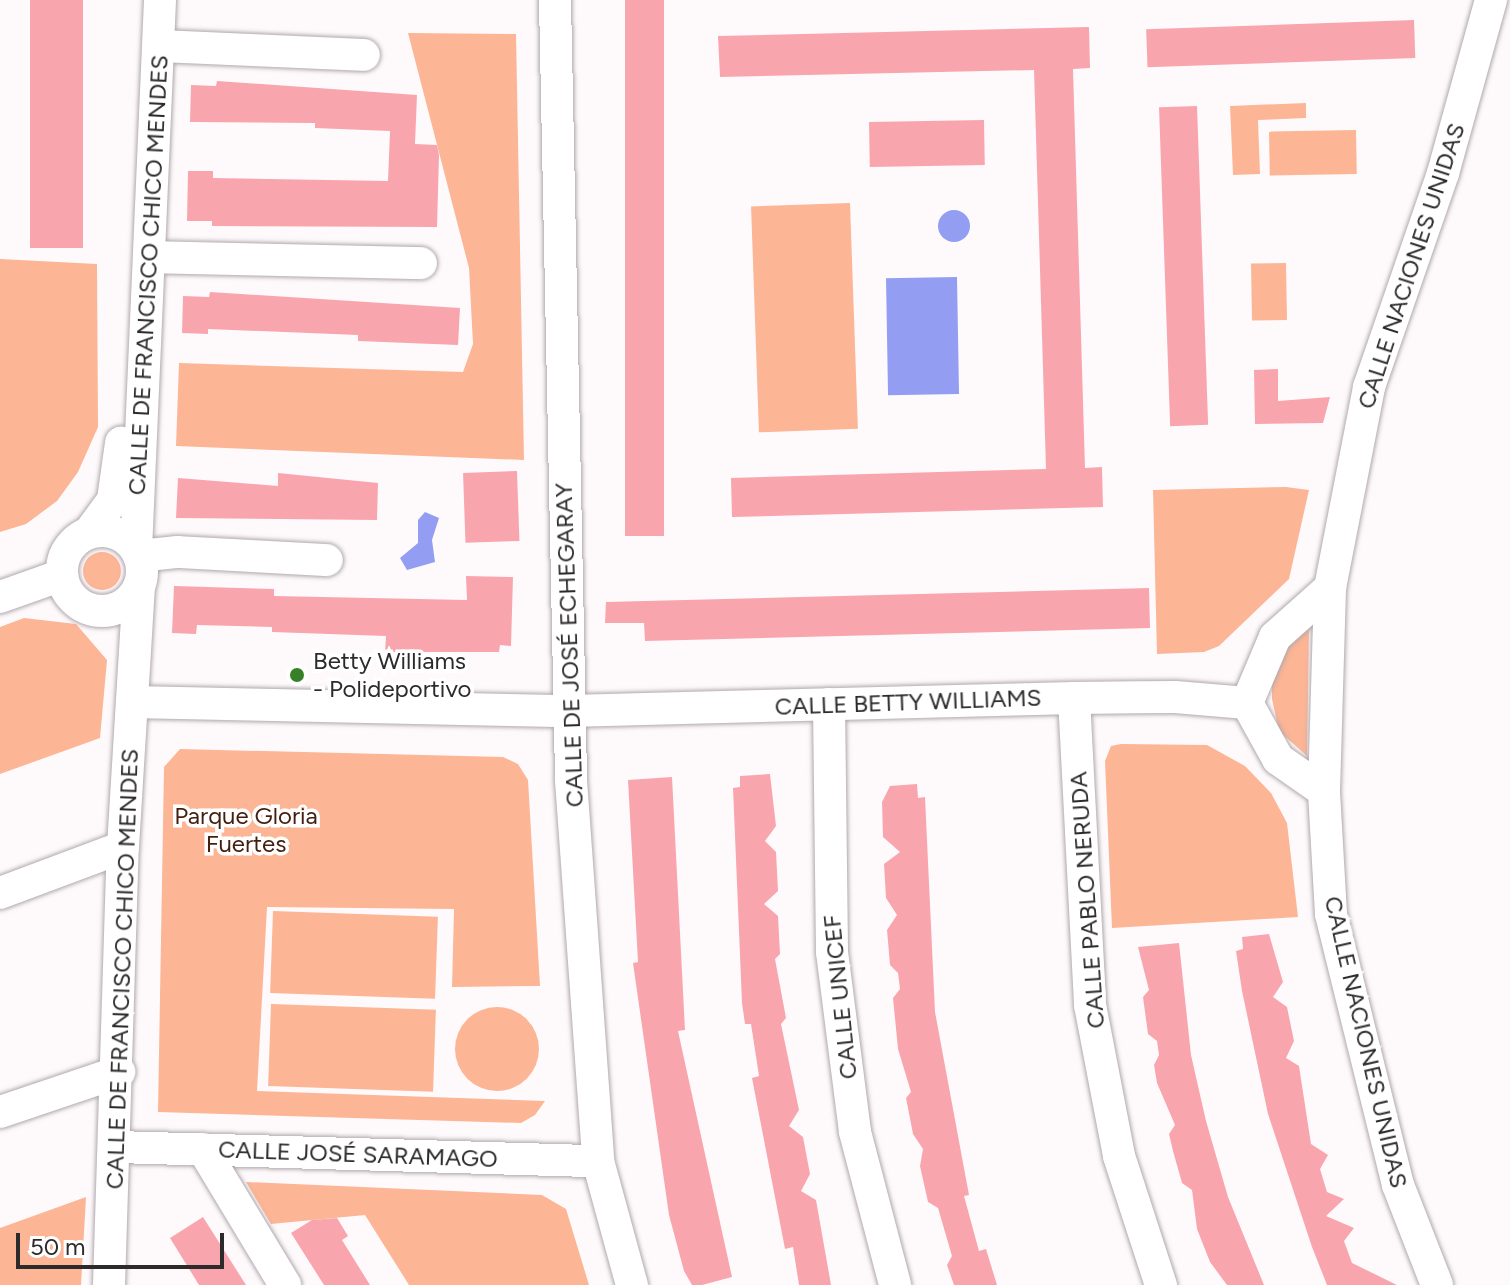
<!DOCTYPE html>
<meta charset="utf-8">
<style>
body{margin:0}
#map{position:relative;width:1510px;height:1285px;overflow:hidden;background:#fefafc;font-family:Figtree,sans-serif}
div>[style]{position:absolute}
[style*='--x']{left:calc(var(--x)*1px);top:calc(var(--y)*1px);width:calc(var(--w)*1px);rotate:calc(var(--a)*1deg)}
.green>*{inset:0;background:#fcb595;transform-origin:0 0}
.round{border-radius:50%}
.water>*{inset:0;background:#939ef3;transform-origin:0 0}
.building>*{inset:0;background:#f9a5ae;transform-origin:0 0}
.roads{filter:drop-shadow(0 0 2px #b1a8ad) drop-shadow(0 0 2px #b1a8ad)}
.minor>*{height:32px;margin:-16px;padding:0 16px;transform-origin:16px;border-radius:16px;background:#fff}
.minor>.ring{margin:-16px;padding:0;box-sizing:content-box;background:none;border:32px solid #fff;border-radius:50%}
.dots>*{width:22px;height:22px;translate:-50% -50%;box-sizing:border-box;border:4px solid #fff;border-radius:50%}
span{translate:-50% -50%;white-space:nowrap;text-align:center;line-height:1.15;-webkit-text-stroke:7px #fff;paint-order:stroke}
.street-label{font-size:24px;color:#2d2a2c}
.poi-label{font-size:24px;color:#2d2a2c}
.left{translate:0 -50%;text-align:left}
.park-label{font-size:24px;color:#431f0e}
.scale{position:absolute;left:16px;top:1233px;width:208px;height:36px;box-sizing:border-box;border:4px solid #2d2a2c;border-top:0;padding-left:10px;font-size:24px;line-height:28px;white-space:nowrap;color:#2d2a2c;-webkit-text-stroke:6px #fff;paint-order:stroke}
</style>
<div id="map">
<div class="green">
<div style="clip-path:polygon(408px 33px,516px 34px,524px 460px,176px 446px,179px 363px,463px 372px,473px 344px,469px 268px)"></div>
<div style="clip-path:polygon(1306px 103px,1306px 118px,1258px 120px,1260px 174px,1233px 175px,1230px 106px)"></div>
<div style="left:1356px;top:130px;width:44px;height:87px;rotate:89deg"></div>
<div style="left:850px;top:203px;width:226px;height:99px;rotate:88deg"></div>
<div style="clip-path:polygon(0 259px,97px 264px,98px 427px,78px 472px,57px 501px,26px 524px,0 532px)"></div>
<div style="left:1286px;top:263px;width:57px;height:35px;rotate:89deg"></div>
<div style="clip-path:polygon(1286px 487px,1309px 490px,1289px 579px,1219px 646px,1204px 652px,1157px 654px,1153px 490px)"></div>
<div class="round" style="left:83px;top:552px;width:38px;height:38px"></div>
<div style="clip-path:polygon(24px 618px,76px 624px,107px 660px,100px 738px,0 774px,0 627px)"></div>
<div style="clip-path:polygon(1309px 629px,1307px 756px,1279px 731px,1272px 699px,1272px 681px,1290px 643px)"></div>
<div style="clip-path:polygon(1121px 744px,1207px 745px,1245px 766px,1271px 793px,1287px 823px,1298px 917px,1112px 928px,1105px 761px,1111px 746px)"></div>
<div style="clip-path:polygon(180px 749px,503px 757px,518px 764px,528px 780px,540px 986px,452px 987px,454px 909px,267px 907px,257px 1091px,545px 1101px,535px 1115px,521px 1123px,158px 1112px,164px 767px)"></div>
<div style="left:273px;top:911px;width:165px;height:82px;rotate:2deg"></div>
<div style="left:271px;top:1004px;width:165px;height:82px;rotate:2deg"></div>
<div class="round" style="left:455px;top:1007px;width:84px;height:84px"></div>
<div style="clip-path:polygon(246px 1182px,542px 1195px,566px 1209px,589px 1285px,409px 1285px,365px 1215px,271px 1224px)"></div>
<div style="clip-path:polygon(86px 1197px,81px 1285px,0 1285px,0 1228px)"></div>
</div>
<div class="water">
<div class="round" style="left:938px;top:210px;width:32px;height:32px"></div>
<div style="left:957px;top:277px;width:117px;height:71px;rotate:89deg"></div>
<div style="clip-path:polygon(425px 512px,439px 518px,432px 540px,435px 562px,407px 570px,400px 558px,418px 543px,418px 520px)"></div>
</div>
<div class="building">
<div style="left:30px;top:0;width:53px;height:248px"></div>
<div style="left:625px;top:0;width:39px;height:536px"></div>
<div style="left:1414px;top:20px;width:38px;height:268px;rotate:88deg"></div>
<div style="clip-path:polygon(1089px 27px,1090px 68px,1073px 69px,1085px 468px,1102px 467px,1103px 507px,732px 517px,731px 478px,1046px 469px,1034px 70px,720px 77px,718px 36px)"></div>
<div style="clip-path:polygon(217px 81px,417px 95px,415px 144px,437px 145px,439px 155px,437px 227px,212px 226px,212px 221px,187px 221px,188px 171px,213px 171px,213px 178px,388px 181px,390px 131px,315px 128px,315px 123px,190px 122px,191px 85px,216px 86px)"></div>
<div style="left:1197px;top:106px;width:319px;height:38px;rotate:88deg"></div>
<div style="left:984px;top:120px;width:45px;height:115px;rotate:89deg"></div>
<div style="clip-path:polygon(210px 292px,460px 308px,458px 345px,358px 341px,358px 335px,208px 329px,208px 334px,182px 333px,183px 296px,209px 297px)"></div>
<div style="clip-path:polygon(1278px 369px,1278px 401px,1330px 397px,1323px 423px,1255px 424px,1254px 370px)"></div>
<div style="left:517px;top:471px;width:70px;height:54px;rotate:88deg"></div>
<div style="clip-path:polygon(278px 473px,378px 483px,377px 520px,176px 518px,178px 478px,278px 486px)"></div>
<div style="clip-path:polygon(466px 576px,513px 577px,511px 646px,500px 645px,499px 652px,385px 652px,386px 636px,272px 632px,272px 627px,197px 625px,196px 634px,172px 633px,174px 586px,274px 589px,274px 596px,467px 600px)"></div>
<div style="clip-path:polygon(1149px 588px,1150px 628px,645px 641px,644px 623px,605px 623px,606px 602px)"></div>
<div style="clip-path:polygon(770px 774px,776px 826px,765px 841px,776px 852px,778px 891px,764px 904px,778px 916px,780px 954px,775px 959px,786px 1018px,781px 1024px,799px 1110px,789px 1126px,803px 1137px,810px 1174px,801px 1191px,816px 1200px,831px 1285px,799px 1285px,793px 1247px,785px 1249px,752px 1078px,759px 1076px,751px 1024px,745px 1024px,742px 1003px,733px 788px,740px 787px,740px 776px)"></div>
<div style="clip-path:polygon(672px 777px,685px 1030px,678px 1031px,732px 1277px,702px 1285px,692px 1285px,684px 1271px,669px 1215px,633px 963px,638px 962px,628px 780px)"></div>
<div style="clip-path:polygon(917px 784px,918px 798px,925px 797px,935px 1012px,969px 1195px,964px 1196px,979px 1251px,986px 1249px,997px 1285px,954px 1285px,947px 1265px,952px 1256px,938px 1208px,928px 1202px,920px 1166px,923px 1149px,913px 1134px,906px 1098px,911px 1092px,898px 1049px,893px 998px,900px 989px,898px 973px,890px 965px,887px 930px,897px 915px,886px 898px,884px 864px,900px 852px,883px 837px,882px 802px,890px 786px)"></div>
<div style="clip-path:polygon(1269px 934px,1283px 982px,1273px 997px,1287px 1007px,1294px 1041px,1286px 1058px,1299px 1066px,1311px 1144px,1328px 1155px,1320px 1169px,1327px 1192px,1344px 1199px,1326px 1216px,1354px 1228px,1344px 1241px,1352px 1263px,1397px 1285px,1327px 1285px,1312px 1247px,1268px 1114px,1242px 991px,1236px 951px,1243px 949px,1242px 937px)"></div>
<div style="clip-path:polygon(1179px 943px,1191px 1055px,1206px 1121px,1228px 1197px,1264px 1285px,1227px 1285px,1210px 1262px,1197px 1229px,1192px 1190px,1182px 1183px,1173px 1151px,1169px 1134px,1175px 1125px,1157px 1083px,1154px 1065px,1159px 1055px,1157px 1041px,1148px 1034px,1143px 997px,1149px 990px,1138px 947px)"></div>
<div style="clip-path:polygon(203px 1217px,246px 1285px,199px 1285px,170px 1238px)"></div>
<div style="clip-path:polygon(337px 1218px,348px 1236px,342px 1240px,370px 1285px,324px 1285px,291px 1233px,312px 1220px)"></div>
</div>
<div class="roads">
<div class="minor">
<div style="--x:555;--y:0;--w:780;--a:88.82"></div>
<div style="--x:571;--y:780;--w:382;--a:85.9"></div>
<div style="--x:598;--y:1161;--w:129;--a:74.7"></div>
<div style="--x:159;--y:46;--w:205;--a:2.5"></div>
<div style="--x:150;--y:257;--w:271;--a:1.3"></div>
<div class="ring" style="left:62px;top:531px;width:48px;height:48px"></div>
<div style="--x:89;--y:533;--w:41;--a:-54"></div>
<div style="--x:113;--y:500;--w:58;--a:-82"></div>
<div style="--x:136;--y:550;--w:551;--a:-87.5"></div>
<div style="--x:139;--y:556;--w:39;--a:-6"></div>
<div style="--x:178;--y:552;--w:149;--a:3.1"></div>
<div style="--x:0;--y:597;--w:66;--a:-19.5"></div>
<div style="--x:1074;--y:698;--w:307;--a:87"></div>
<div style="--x:1090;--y:1005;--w:154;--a:79.1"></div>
<div style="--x:1119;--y:1156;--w:136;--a:72"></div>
<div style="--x:132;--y:702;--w:436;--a:1.2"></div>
<div style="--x:568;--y:711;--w:506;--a:-1.47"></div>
<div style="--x:1074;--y:698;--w:101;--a:-0.6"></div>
<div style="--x:1175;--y:697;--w:72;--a:4.8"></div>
<div style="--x:829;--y:704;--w:248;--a:89.3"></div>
<div style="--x:832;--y:952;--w:181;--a:82.7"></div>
<div style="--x:855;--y:1132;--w:158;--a:75.3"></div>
<div style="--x:1324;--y:791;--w:56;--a:-145.2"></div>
<div style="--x:1278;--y:759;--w:64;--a:-119"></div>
<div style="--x:1247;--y:703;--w:72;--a:-67"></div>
<div style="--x:1275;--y:637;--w:74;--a:-41.7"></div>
<div style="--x:0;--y:893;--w:131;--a:-20.5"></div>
<div style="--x:0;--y:1112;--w:126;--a:-18.6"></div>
<div style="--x:117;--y:1147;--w:481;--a:1.7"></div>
<div style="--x:203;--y:1149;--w:159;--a:58.9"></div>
<div style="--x:109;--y:1285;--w:438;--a:-88.2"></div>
<div style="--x:123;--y:847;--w:260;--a:-86.5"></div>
<div style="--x:1437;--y:1285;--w:107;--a:-111.3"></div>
<div style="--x:1398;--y:1185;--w:279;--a:-103.9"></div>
<div style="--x:1331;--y:914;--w:123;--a:-93.3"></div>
<div style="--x:1324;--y:791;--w:203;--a:-88.3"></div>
<div style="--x:1330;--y:588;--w:205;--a:-79"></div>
<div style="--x:1369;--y:387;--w:226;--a:-70.9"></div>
<div style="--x:1443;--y:173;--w:180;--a:-74.5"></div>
</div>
</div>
<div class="dots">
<div style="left:297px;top:675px;background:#368027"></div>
</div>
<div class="street-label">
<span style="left:1411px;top:266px;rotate:-72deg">CALLE NACIONES UNIDAS</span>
<span style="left:148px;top:275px;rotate:-87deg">CALLE DE FRANCISCO CHICO MENDES</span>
<span style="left:569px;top:645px;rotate:-92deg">CALLE DE JOSÉ ECHEGARAY</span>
<span style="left:908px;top:702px;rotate:-2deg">CALLE BETTY WILLIAMS</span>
<span style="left:1087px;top:900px;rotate:-94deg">CALLE PABLO NERUDA</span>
<span style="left:122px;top:969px;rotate:-88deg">CALLE DE FRANCISCO CHICO MENDES</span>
<span style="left:840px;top:997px;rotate:-96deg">CALLE UNICEF</span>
<span style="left:1366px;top:1042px;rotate:77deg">CALLE NACIONES UNIDAS</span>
<span style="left:358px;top:1154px;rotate:2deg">CALLE JOSÉ SARAMAGO</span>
</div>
<div class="poi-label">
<span class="left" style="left:313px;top:675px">Betty Williams<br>- Polideportivo</span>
</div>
<div class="park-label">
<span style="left:246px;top:830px">Parque Gloria<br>Fuertes</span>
</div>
<div class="scale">50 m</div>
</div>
